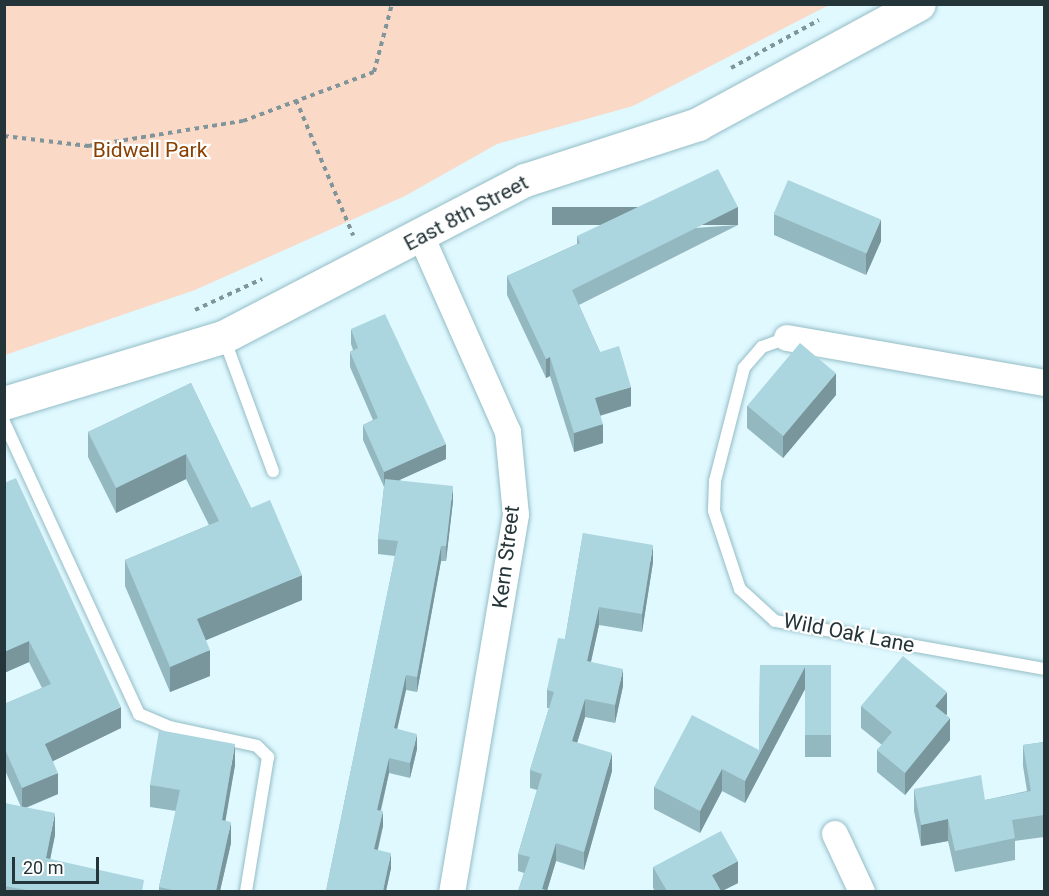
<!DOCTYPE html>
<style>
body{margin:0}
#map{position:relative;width:1049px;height:896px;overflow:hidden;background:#e0f9ff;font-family:Roboto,sans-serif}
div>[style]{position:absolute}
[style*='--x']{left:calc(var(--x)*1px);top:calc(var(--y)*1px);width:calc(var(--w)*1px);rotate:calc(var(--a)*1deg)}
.green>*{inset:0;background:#fad9c6}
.path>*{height:4px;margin-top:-2px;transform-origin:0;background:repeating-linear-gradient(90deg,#80959a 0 4.5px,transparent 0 9px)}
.roads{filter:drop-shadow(0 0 2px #94bdc6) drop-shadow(0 0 2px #94bdc6)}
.lane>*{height:12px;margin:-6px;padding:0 6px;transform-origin:6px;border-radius:6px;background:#fff}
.street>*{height:26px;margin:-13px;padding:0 13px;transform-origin:13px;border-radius:13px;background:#fff}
.secondary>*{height:33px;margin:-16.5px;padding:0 16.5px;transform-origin:16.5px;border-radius:16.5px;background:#fff}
.wall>*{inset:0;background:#94b8c0}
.shaded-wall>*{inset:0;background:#78969c;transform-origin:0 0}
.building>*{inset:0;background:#acd6df;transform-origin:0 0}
span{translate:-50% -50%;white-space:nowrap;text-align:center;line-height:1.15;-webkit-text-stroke:4.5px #fff;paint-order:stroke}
.park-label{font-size:21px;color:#894000}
.street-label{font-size:21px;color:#243539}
.frame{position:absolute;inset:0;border:6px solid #243539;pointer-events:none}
.scale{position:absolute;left:12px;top:857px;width:87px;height:27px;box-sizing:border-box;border:3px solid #243539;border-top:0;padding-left:8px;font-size:18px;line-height:21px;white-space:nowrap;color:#243539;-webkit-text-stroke:4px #fff;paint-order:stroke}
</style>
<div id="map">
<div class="green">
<div style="clip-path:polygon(4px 5px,5px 4px,829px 5px,633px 106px,497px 144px,405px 196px,195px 290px,5px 355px)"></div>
</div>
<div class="path">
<div style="--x:731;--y:68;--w:100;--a:-28.6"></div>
<div style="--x:296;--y:100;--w:147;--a:67.1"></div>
<div style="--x:4;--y:136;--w:85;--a:6.8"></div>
<div style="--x:88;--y:146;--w:157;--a:-9.2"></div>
<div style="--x:243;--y:121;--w:140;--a:-20.5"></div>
<div style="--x:374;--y:72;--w:70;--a:-75.2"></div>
<div style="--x:195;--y:310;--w:74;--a:-24.8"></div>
</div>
<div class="roads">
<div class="lane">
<div style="--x:224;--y:338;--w:142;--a:69.8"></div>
<div style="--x:787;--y:338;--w:27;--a:160"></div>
<div style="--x:762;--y:347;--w:28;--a:131"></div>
<div style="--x:744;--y:368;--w:117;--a:104.4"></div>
<div style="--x:715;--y:481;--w:30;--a:92"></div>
<div style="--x:714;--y:511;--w:82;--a:71.6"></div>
<div style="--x:740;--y:589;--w:47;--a:42.4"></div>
<div style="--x:775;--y:621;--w:273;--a:10.1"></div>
<div style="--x:4;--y:422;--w:322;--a:65.2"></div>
<div style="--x:139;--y:714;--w:34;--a:23"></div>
<div style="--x:170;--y:727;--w:89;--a:12.3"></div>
<div style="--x:257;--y:746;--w:16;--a:45"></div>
<div style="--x:268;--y:757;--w:137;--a:99.3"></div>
</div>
<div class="street">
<div style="--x:422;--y:238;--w:212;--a:66.1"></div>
<div style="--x:508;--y:432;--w:83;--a:84.5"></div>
<div style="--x:516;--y:515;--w:382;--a:99.6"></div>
<div style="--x:787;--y:338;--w:261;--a:9.9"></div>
<div style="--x:835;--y:834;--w:64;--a:65"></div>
</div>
<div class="secondary">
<div style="--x:4;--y:403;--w:229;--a:-16.8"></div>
<div style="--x:223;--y:337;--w:340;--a:-27.5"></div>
<div style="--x:525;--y:180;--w:182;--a:-17.9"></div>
<div style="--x:698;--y:124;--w:251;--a:-28.5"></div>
</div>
</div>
<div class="wall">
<div style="clip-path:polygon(774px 214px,881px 241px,866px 275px,774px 235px)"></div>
<div style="clip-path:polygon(738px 225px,579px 305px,600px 352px,631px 406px,600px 416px,603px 443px,574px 452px,550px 376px,546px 378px,507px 295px,507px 276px,577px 244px,577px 236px)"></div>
<div style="clip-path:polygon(351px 329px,446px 459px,399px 480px,453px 501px,446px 561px,441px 561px,417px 692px,406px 690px,397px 729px,417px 749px,410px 778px,389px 773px,381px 811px,383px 826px,378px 850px,391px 868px,386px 891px,326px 891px,395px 556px,378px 554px,378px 539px,384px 487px,363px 440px,363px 425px,373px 420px,350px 367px,350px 352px,353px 350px,351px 344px)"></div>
<div style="clip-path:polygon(191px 383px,251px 508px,302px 600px,206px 640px,210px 676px,170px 692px,125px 586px,125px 560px,209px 525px,186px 479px,116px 513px,88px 457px,88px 432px)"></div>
<div style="clip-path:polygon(836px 395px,783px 458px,747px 428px,747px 406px)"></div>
<div style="clip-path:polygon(4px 483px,121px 728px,53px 761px,58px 794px,26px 808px,55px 835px,50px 859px,144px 891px,4px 891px,4px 803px,21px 807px,4px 768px,4px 704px,42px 688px,29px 662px,4px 673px)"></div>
<div style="clip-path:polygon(583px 533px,653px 562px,642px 632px,599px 625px,591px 662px,623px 686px,615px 723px,585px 717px,577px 743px,612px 771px,584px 870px,556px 861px,547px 890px,518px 891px,524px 873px,518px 871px,518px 854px,537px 790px,530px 788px,530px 770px,549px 708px,547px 708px,547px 690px,565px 639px)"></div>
<div style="clip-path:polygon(760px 665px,831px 665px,831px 757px,805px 757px,805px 689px,745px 803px,722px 791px,700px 833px,654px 809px,654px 787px,759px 750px)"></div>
<div style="clip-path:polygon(861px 706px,947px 714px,946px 715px,950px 740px,905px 795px,877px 772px,877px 750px,882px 745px,861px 728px)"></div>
<div style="clip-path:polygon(1044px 742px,1044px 837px,1015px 841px,1015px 860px,955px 872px,948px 841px,921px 846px,914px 811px,914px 789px,985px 800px,1027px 791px,1023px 766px,1023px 745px)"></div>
<div style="clip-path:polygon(235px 765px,225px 820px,231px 843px,220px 891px,159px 891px,159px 887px,176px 811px,150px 807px,150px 785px)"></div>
<div style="clip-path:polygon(653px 867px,738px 883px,722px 891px,655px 891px,653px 888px)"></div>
</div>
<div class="shaded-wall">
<div style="left:738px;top:207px;width:18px;height:186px;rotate:90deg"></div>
<div style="clip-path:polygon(881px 219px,881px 241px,866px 275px,866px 254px)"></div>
<div style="clip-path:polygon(550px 357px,550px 376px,546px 378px,546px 359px)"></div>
<div style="clip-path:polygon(836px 373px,836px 395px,783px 458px,783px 436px)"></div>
<div style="clip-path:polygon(631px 387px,631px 406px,595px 417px,595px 398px)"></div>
<div style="clip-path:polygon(603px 424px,603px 443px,574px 452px,574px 433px)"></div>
<div style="clip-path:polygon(446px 444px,446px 459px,384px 487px,384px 472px)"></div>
<div style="clip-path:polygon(186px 454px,186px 479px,116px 513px,116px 488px)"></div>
<div style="clip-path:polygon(453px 486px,453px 501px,446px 561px,446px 546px)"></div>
<div style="clip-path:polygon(653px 545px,653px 562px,642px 632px,642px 614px)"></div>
<div style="clip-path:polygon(441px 546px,441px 561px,417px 692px,417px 677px)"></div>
<div style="clip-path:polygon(302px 575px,302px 600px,197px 644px,197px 619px)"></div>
<div style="clip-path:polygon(599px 607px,599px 625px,587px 679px,587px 661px)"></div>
<div style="clip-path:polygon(29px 641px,29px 662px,4px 673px,4px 652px)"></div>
<div style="clip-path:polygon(210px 650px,210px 676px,170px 692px,170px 667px)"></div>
<div style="clip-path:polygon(805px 667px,805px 689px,745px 803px,745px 781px)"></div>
<div style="clip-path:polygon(623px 669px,623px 686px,615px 723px,615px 705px)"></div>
<div style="clip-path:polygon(406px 675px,406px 690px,394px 743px,394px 728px)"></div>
<div style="clip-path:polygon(947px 692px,947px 714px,935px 728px,935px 706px)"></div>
<div style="clip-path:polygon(585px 699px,585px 717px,572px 759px,572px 741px)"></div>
<div style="clip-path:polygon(121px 707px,121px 728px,45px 765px,45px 744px)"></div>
<div style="clip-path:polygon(950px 718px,950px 740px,905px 795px,905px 773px)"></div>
<div style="clip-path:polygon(417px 734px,417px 749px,410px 778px,410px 763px)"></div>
<div style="clip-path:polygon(235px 744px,235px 765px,222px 841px,222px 820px)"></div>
<div style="clip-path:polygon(612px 753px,612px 771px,584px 870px,584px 852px)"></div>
<div style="clip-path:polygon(389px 758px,389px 773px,377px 825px,377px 810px)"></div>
<div style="clip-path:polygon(722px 769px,722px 791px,700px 833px,700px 811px)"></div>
<div style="clip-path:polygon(58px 773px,58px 794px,22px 809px,22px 788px)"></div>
<div style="clip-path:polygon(383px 811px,383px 826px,374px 864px,374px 849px)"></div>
<div style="clip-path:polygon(55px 813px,55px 835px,46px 880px,46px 858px)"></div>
<div style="clip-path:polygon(948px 819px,948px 841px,921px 846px,921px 825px)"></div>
<div style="clip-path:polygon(231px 822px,231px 843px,220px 891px,216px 891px)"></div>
<div style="clip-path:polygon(556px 843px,556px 861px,547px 891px,542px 889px)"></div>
<div style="clip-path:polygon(391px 853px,391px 868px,386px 891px,383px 891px)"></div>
<div style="clip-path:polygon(738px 861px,738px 883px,722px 891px,712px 891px,712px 875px)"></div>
</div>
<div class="building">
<div style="clip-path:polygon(718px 169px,738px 207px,572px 290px,600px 352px,619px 346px,631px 387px,595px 398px,603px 424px,574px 433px,550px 357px,546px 359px,507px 276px,580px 243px,577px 236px)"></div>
<div style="left:788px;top:180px;width:101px;height:37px;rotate:23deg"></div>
<div style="clip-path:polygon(385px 314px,446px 444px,384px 472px,363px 425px,378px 418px,350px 352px,358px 348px,351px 329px)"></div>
<div style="left:800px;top:343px;width:47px;height:82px;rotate:40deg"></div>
<div style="clip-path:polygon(191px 383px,251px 508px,270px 500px,302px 575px,197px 619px,210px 650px,170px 667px,125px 560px,219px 521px,186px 454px,116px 488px,88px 432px)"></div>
<div style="clip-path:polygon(16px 478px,121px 707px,45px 744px,58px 773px,22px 788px,4px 747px,4px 704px,51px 684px,29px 641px,4px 652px,4px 483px)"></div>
<div style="clip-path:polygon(385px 479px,453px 486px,446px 546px,441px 546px,417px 677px,406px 675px,394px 728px,417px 734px,410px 763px,389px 758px,377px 810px,383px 811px,374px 849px,391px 853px,383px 891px,326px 891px,398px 541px,378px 539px)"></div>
<div style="clip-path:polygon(583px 533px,653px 545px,642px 614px,599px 607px,587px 661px,623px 669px,615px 705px,585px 699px,572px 741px,612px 753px,584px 852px,556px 843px,542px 889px,550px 891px,518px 891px,530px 857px,518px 854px,542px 774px,530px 770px,554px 692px,547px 690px,558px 638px,565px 639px)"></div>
<div style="clip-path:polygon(903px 656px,947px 692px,935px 706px,950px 718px,905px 773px,877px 750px,892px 732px,861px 706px)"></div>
<div style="clip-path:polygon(760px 665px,831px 665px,831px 735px,805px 735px,805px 667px,745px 781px,722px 769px,700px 811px,654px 787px,692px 715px,759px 750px)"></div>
<div style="clip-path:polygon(159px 730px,235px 744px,222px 820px,231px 822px,216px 891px,177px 891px,159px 887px,180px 790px,150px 785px)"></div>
<div style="clip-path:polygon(1044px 742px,1044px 815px,1012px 820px,1015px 838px,955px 851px,948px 819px,921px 825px,914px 789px,981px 775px,985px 800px,1031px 791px,1023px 745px)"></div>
<div style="clip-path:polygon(4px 803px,55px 813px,46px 858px,144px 880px,142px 891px,32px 891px,4px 886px)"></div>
<div style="clip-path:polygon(721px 831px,738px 861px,712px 875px,721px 891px,667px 891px,653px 867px)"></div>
</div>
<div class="park-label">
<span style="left:150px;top:150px">Bidwell Park</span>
</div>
<div class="street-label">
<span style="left:466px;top:213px;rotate:-28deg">East 8th Street</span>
<span style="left:506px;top:557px;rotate:-83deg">Kern Street</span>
<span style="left:849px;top:633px;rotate:11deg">Wild Oak Lane</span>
</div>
<div class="frame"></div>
<div class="scale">20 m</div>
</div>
